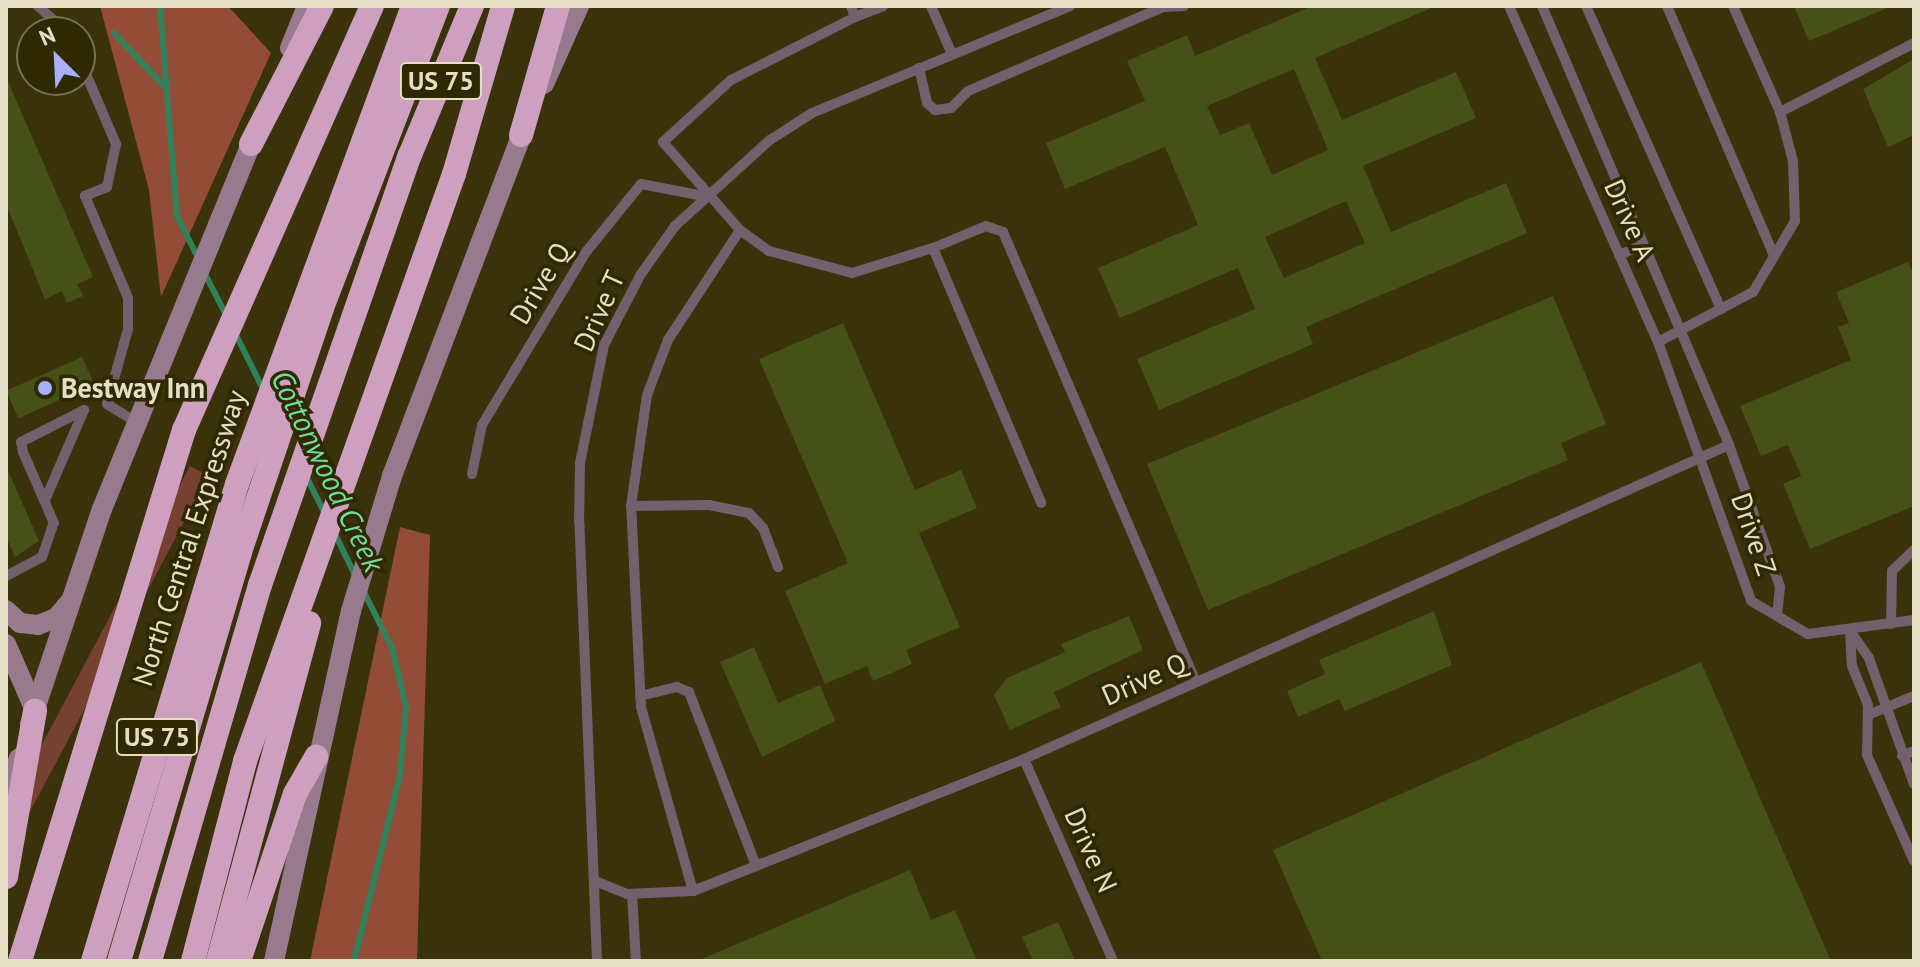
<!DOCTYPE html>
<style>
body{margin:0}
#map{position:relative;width:1920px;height:967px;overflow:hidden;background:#39320a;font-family:"PT Sans",sans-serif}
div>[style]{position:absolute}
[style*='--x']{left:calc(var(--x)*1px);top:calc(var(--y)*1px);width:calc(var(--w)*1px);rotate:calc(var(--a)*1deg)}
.green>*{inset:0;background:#764130;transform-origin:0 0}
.forest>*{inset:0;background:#934d36}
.stream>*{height:6px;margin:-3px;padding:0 3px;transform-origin:3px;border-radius:3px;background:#31825a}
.building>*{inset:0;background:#465117;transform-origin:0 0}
.lane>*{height:10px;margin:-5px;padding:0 5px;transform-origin:5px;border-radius:5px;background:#74606d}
.secondary>*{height:20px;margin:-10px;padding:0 10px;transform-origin:10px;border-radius:10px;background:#987a8e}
.highway>*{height:24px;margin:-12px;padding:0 12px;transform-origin:12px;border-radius:12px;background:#ce9fbf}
.dots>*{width:22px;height:22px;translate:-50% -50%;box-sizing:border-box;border:4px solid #2f2800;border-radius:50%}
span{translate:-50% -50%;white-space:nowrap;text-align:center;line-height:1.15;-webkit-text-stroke:7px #2f2800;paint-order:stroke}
.shield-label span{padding:2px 6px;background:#2f2800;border:2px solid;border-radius:6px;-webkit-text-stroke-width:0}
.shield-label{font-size:26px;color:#e4dfc5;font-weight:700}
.street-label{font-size:28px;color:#e4dfc5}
.poi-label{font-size:28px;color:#e4dfc5;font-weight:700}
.left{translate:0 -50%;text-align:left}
.water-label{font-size:30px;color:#6fdda3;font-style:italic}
.frame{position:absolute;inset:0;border:8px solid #e4dfc5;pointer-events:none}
.north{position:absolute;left:16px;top:16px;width:80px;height:80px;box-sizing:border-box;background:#2f2800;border:2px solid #77714f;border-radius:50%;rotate:336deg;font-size:22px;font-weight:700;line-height:32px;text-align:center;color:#e4dfc5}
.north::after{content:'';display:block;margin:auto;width:28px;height:36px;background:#a8b0fc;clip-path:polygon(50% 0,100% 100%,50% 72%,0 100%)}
</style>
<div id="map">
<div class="green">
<div style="left:190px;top:466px;width:21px;height:516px;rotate:28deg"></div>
</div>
<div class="forest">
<div style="clip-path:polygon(100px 6px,228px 6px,271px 53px,161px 297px,149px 190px)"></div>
<div style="clip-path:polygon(400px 527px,430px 535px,417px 961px,310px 961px)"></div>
</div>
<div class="stream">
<div style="--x:160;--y:6;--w:211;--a:85.4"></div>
<div style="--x:177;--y:216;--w:49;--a:63.4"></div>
<div style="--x:114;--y:33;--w:71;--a:46.7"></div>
<div style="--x:205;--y:274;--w:48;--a:62.9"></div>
<div style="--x:236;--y:335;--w:60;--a:63.4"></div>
<div style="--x:305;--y:474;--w:45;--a:63.4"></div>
<div style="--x:334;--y:532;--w:48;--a:64"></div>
<div style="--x:354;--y:961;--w:192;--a:-76.1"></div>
<div style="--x:400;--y:775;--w:68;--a:-85"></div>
<div style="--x:406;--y:707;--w:61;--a:-103.3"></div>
<div style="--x:392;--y:648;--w:63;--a:-116.6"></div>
</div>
<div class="building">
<div style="clip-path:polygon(evenodd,1312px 6px,1436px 6px,1315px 58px,1342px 120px,1456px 72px,1476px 118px,1363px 166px,1391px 232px,1506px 183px,1527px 233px,1306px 327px,1313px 344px,1159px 410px,1137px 359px,1255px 309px,1238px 268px,1120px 318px,1098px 268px,1198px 225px,1165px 147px,1065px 189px,1046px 143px,1145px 101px,1127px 61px,1187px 35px,1195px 56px,1312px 6px,1294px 69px,1328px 150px,1272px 175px,1249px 123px,1220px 135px,1207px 106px,1294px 69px,1312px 6px,1346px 201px,1365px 243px,1284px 278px,1265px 237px,1346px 201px)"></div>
<div style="clip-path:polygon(1794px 6px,1892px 6px,1809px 41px)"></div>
<div style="clip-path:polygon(1914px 59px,1914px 135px,1888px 147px,1863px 89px)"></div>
<div style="clip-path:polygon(6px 77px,93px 277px,77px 284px,83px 296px,67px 303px,62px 291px,45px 299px,6px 204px)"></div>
<div style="clip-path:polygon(1908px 262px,1914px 277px,1914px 506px,1810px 549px,1783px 484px,1801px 476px,1788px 445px,1761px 456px,1740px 406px,1851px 360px,1838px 327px,1849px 323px,1836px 292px)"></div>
<div style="clip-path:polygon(1553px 296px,1606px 424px,1561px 443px,1568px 460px,1208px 610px,1147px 464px)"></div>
<div style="clip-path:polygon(843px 323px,915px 490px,961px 470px,977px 508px,919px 533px,960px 627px,906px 650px,912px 664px,873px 681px,867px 666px,825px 684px,785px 591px,848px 563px,759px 359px)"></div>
<div style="left:82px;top:357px;width:30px;height:83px;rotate:66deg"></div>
<div style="clip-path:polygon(6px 466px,39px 541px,15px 557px,6px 536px)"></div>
<div style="clip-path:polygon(1434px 611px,1452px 665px,1345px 711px,1339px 699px,1298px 717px,1287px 691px,1325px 674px,1319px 660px)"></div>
<div style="clip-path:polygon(1129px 616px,1143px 650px,1054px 692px,1061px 707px,1010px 730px,994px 695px,1007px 678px,1065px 652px,1061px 644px)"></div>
<div style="clip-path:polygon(754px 647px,778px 703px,820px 685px,835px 721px,762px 757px,720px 662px)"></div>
<div style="clip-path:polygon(1701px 662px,1831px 961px,1322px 961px,1273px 850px)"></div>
<div style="clip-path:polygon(910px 870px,931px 920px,955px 910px,977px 961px,697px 961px)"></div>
<div style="clip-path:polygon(1058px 922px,1075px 961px,1033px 961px,1022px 937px)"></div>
</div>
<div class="lane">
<div style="--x:38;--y:6;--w:39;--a:42"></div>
<div style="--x:851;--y:6;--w:12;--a:70"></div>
<div style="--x:855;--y:17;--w:30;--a:-21"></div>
<div style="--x:931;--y:6;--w:52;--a:66.4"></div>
<div style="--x:1509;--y:6;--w:368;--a:66.1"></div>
<div style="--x:1658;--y:342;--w:275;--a:70.2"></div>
<div style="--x:1751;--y:601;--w:66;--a:30.1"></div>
<div style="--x:1808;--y:634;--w:107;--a:-7.5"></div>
<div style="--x:1542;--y:6;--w:477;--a:66.9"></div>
<div style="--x:1729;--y:445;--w:151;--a:70.2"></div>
<div style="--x:1780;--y:587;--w:28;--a:96"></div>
<div style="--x:1586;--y:6;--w:332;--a:66"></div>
<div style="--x:1667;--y:6;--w:272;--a:66.8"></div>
<div style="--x:80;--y:60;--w:91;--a:66.8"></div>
<div style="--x:116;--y:144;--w:44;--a:101.8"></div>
<div style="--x:107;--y:187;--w:24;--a:158"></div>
<div style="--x:85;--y:196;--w:111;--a:67.1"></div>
<div style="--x:128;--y:298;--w:31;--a:90"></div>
<div style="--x:128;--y:329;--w:78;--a:105.6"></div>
<div style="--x:107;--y:404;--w:34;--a:32"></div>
<div style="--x:919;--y:68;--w:36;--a:77"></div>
<div style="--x:927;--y:103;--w:11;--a:41"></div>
<div style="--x:935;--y:110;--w:16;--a:-7"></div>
<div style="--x:951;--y:108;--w:24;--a:-45"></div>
<div style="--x:968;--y:91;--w:212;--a:-23.3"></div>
<div style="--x:1163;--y:7;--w:21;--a:-3"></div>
<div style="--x:1780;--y:112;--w:151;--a:-27.2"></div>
<div style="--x:740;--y:230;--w:36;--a:36"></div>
<div style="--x:769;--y:251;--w:86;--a:14.8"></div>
<div style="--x:852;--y:273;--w:85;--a:-17.2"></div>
<div style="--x:933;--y:248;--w:277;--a:67"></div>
<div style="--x:933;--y:248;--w:57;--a:-22.5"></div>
<div style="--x:986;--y:226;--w:18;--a:19"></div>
<div style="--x:1003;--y:232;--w:490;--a:66.8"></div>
<div style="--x:1619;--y:255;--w:26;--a:-23"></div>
<div style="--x:1658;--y:342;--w:107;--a:-27.8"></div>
<div style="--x:1753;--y:292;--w:82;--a:-59.4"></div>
<div style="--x:1795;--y:221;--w:60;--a:-91.9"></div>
<div style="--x:1793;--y:161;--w:51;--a:-104.9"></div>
<div style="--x:1780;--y:112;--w:116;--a:-113.9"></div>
<div style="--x:472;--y:474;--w:50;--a:-78.5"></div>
<div style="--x:482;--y:425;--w:202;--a:-59"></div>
<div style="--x:586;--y:252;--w:87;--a:-51"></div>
<div style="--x:641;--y:184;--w:64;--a:10.8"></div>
<div style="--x:631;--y:506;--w:78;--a:-0.7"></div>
<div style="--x:709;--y:505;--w:41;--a:11.3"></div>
<div style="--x:749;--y:513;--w:21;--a:47"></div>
<div style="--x:763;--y:528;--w:42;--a:69"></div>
<div style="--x:6;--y:576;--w:41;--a:-27.8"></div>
<div style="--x:42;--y:557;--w:36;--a:-71"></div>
<div style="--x:54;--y:523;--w:77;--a:-113.6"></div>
<div style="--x:23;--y:452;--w:10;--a:-101"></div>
<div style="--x:21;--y:442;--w:71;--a:-26.9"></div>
<div style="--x:84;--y:410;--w:98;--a:113.4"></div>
<div style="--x:1891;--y:624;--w:53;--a:-88.9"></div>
<div style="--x:1892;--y:571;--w:30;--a:-44"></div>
<div style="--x:640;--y:696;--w:38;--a:-14"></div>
<div style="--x:677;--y:687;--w:13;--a:23"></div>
<div style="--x:689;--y:692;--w:186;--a:68.9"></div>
<div style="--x:1868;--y:715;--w:50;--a:-22.4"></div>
<div style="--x:1902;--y:756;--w:13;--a:-23"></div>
<div style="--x:1024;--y:759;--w:221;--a:66.2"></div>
<div style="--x:1914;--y:784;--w:134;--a:-109.7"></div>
<div style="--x:1869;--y:658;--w:33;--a:-125"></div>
<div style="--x:1850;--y:631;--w:35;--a:87"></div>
<div style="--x:1852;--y:666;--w:42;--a:67.7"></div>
<div style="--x:1868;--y:705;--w:50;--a:91.1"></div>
<div style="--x:1867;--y:755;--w:116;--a:66.1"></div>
<div style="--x:595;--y:881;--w:35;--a:22"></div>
<div style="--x:627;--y:894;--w:66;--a:-2.6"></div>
<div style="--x:693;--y:891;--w:356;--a:-21.7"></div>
<div style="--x:1024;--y:759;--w:772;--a:-24.01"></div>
<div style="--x:693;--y:891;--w:191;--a:-105.8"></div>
<div style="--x:641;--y:707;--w:201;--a:-92.8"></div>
<div style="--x:631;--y:506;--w:112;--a:-81.8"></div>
<div style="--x:647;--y:395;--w:59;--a:-69.1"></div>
<div style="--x:668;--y:340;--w:131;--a:-56.8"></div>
<div style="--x:740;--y:230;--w:117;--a:-131.2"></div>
<div style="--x:663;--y:142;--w:92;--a:-42.4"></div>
<div style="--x:731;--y:80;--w:139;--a:-26.9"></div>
<div style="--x:632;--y:894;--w:67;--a:86.6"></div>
<div style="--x:597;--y:961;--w:439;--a:-92.3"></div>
<div style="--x:579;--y:522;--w:59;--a:-89"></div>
<div style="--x:580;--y:463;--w:120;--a:-78.5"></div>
<div style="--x:604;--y:345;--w:80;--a:-62.5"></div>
<div style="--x:641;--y:274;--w:59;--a:-54.7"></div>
<div style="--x:675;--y:226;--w:128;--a:-42.2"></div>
<div style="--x:770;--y:140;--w:50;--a:-32.7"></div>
<div style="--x:812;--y:113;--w:279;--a:-22.5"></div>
</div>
<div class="secondary">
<div style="--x:290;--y:48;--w:45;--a:-68"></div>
<div style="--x:544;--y:84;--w:85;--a:-65.8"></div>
<div style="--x:6;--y:610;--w:19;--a:43"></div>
<div style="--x:20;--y:623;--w:18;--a:6"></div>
<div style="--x:38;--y:625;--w:19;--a:-21"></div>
<div style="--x:56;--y:618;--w:21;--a:-49"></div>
<div style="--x:6;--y:644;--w:72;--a:66.3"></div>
<div style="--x:30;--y:724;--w:227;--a:-71.5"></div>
<div style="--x:102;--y:509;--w:409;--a:-67.8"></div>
<div style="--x:6;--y:796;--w:40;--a:-71.1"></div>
<div style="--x:274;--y:961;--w:358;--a:-77.6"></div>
<div style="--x:351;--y:611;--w:141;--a:-73.1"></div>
<div style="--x:392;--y:476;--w:381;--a:-69.2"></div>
</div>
<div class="highway">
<div style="--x:521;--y:135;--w:134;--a:-74"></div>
<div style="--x:251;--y:144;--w:155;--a:-62.8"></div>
<div style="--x:6;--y:877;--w:169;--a:-80.1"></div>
<div style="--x:20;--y:961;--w:556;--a:-72.84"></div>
<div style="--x:184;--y:430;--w:464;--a:-66.1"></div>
<div style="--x:93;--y:961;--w:498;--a:-73.2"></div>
<div style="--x:237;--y:484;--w:509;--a:-69.79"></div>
<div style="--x:119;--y:961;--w:427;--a:-73.5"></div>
<div style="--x:240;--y:552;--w:257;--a:-71.4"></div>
<div style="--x:322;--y:308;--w:324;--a:-69"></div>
<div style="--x:150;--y:961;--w:392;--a:-73.7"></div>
<div style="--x:260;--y:585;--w:455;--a:-70.8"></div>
<div style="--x:410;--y:155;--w:161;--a:-67.4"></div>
<div style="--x:193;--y:961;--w:207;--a:-75.4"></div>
<div style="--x:245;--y:761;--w:623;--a:-70.4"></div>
<div style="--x:454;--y:174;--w:175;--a:-73.7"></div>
<div style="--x:218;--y:961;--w:350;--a:-74.9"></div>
<div style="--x:239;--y:961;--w:176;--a:-71.5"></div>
<div style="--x:295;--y:794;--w:43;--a:-60.4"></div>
</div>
<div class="dots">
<div style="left:45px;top:388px;background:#a8b0fc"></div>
</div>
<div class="shield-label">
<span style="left:441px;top:81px">US 75</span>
<span style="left:157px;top:737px">US 75</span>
</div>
<div class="street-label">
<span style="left:1630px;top:220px;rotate:66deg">Drive A</span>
<span style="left:540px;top:283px;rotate:-59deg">Drive Q</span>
<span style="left:599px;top:311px;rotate:-66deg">Drive T</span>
<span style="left:1754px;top:534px;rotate:71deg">Drive Z</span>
<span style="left:189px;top:538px;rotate:-72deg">North Central Expressway</span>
<span style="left:1144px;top:679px;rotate:-24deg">Drive Q</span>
<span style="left:1091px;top:850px;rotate:66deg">Drive N</span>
</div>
<div class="poi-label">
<span class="left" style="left:61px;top:388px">Bestway Inn</span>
</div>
<div class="water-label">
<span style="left:328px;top:471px;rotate:64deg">Cottonwood Creek</span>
</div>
<div class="frame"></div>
<div class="north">N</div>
</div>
